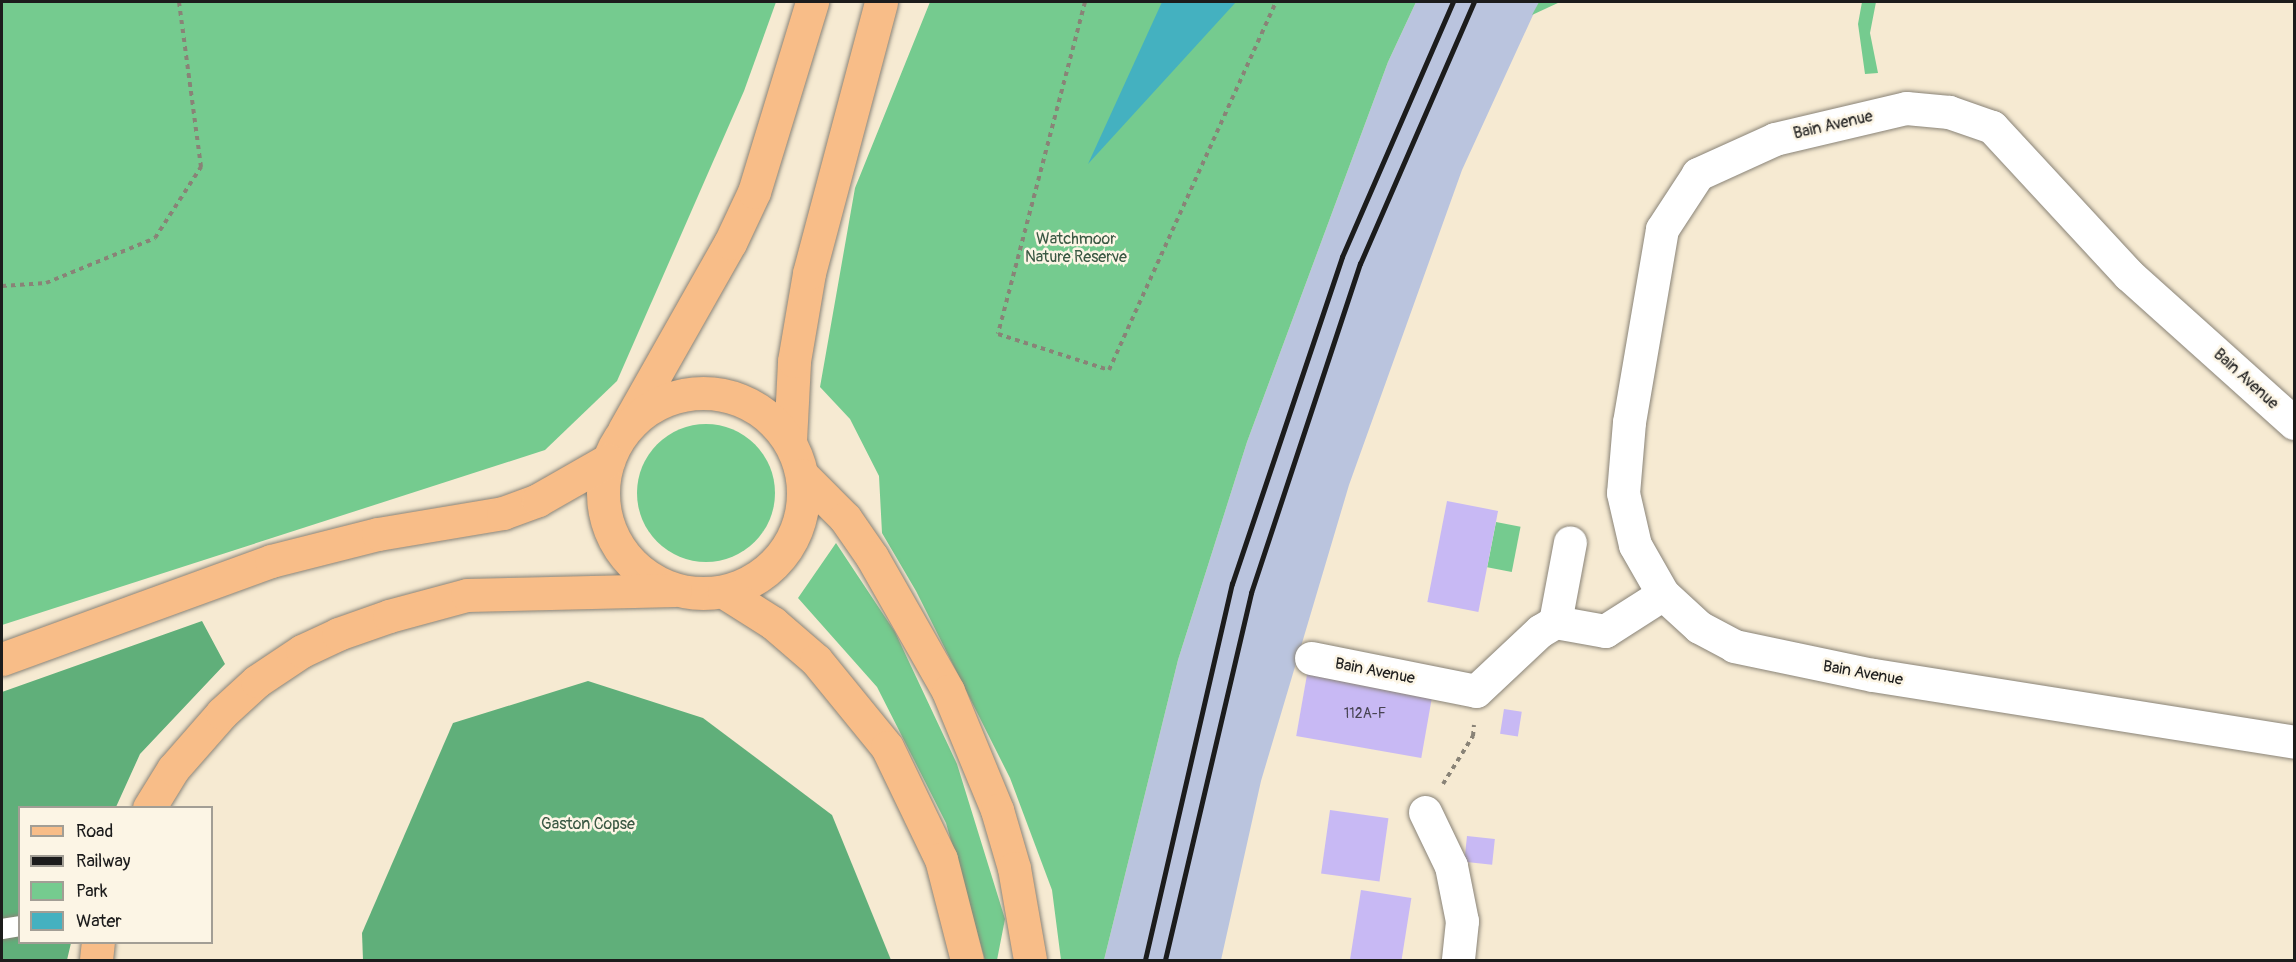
<!DOCTYPE html>
<style>
body{margin:0}
#map{position:relative;width:2296px;height:962px;overflow:hidden;background:#f6ead2;font-family:Pangolin,sans-serif}
div>[style]{position:absolute}
[style*='--x']{left:calc(var(--x)*1px);top:calc(var(--y)*1px);width:calc(var(--w)*1px);rotate:calc(var(--a)*1deg)}
.industrial>*{inset:0;background:#bac4de}
.green>*{inset:0;background:#75cb8f;transform-origin:0 0}
.round{border-radius:50%}
.forest>*{inset:0;background:#60af7a}
.water>*{inset:0;background:#44b1c0}
.building>*{inset:0;background:#c8b9f4;transform-origin:0 0}
.path>*{height:4px;margin-top:-2px;transform-origin:0;background:repeating-linear-gradient(90deg,#898377 0 4.5px,transparent 0 9px)}
.roads{filter:drop-shadow(0 0 2px #898377) drop-shadow(0 0 2px #898377)}
.service>*{height:20px;margin:-10px;padding:0 10px;transform-origin:10px;border-radius:10px;background:#fff}
.minor>*{height:33px;margin:-16.5px;padding:0 16.5px;transform-origin:16.5px;border-radius:16.5px;background:#fff}
.primary>*{height:33px;margin:-16.5px;padding:0 16.5px;transform-origin:16.5px;border-radius:16.5px;background:#f8bd88}
.trunk>*{height:33px;margin:-16.5px;padding:0 16.5px;transform-origin:16.5px;border-radius:16.5px;background:#f8bd88}
.trunk>.ring{margin:-16.5px;padding:0;box-sizing:content-box;background:none;border:33px solid #f8bd88;border-radius:50%}
.motorway>*{height:33px;margin:-16.5px;padding:0 16.5px;transform-origin:16.5px;border-radius:16.5px;background:#f8bd88}
.rail>*{height:4.5px;margin:-2.25px;padding:0 2.25px;transform-origin:2.25px;border-radius:2.25px;background:#1c1c1c}
span{translate:-50% -50%;white-space:nowrap;text-align:center;line-height:1.15;-webkit-text-stroke:5px #fcf5e5;paint-order:stroke}
.number-label{font-size:14px;color:#474352}
.number-label span{-webkit-text-stroke-width:0}
.street-label{font-size:16px;color:#1c1c1c}
.park-label{font-size:16px;color:#3b5944}
.frame{position:absolute;inset:0;border:3px solid #1c1c1c;pointer-events:none}
.legend{position:absolute;left:18px;top:806px;width:195px;height:138px;box-sizing:border-box;background:#fcf5e5;border:2px solid #a29e95;margin:0;padding:8px 10px;list-style:none;font-size:18px;color:#1c1c1c}
.legend li{display:flex;align-items:center;gap:12px;height:30px}
.legend b{width:30px;border:2px solid #a29e95}
</style>
<div id="map">
<div class="industrial">
<div style="clip-path:polygon(1416px 2px,1539px 2px,1462px 170px,1349px 485px,1261px 781px,1221px 960px,1104px 960px,1178px 660px,1247px 442px,1388px 62px)"></div>
</div>
<div class="green">
<div style="clip-path:polygon(2px 2px,776px 2px,744px 91px,617px 381px,545px 450px,2px 625px)"></div>
<div style="clip-path:polygon(930px 2px,1416px 2px,1388px 62px,1247px 442px,1178px 660px,1104px 960px,1061px 960px,1052px 890px,1010px 778px,916px 591px,882px 533px,879px 476px,850px 419px,820px 387px,855px 188px)"></div>
<div style="clip-path:polygon(1539px 2px,1560px 2px,1532px 15px)"></div>
<div style="clip-path:polygon(1862px 2px,1876px 2px,1870px 33px,1878px 73px,1865px 74px,1858px 24px)"></div>
<div class="round" style="left:637px;top:424px;width:138px;height:138px"></div>
<div style="left:1496px;top:522px;width:25px;height:46px;rotate:11deg"></div>
<div style="clip-path:polygon(836px 543px,895px 632px,957px 764px,1005px 919px,997px 960px,985px 960px,946px 823px,877px 687px,798px 598px)"></div>
</div>
<div class="forest">
<div style="clip-path:polygon(202px 621px,225px 664px,140px 754px,116px 807px,20px 808px,20px 942px,71px 943px,67px 960px,2px 960px,2px 692px)"></div>
<div style="clip-path:polygon(588px 681px,703px 718px,832px 815px,891px 960px,363px 960px,362px 933px,453px 723px)"></div>
</div>
<div class="water">
<div style="clip-path:polygon(1162px 2px,1236px 2px,1088px 164px)"></div>
</div>
<div class="building">
<div style="left:1447px;top:501px;width:52px;height:103px;rotate:11deg"></div>
<div style="left:1308px;top:669px;width:127px;height:68px;rotate:10deg"></div>
<div style="left:1504px;top:709px;width:18px;height:25px;rotate:9deg"></div>
<div style="left:1330px;top:810px;width:59px;height:64px;rotate:8deg"></div>
<div style="left:1467px;top:836px;width:28px;height:26px;rotate:6deg"></div>
<div style="left:1361px;top:890px;width:51px;height:71px;rotate:9deg"></div>
</div>
<div class="path">
<div style="--x:1085;--y:2;--w:343;--a:104.7"></div>
<div style="--x:998;--y:334;--w:117;--a:18"></div>
<div style="--x:1109;--y:370;--w:404;--a:-65.6"></div>
<div style="--x:2;--y:286;--w:44;--a:-3.9"></div>
<div style="--x:46;--y:283;--w:118;--a:-22.4"></div>
<div style="--x:155;--y:238;--w:85;--a:-57.1"></div>
<div style="--x:201;--y:167;--w:166;--a:-97.6"></div>
<div style="--x:1443;--y:784;--w:57;--a:-58"></div>
<div style="--x:1473;--y:736;--w:11;--a:-85"></div>
</div>
<div class="roads">
<div class="service">
<div style="--x:2;--y:929;--w:18;--a:-9"></div>
</div>
<div class="minor">
<div style="--x:2294;--y:423;--w:222;--a:-138.1"></div>
<div style="--x:2129;--y:275;--w:202;--a:-132.8"></div>
<div style="--x:1992;--y:127;--w:46;--a:-160.8"></div>
<div style="--x:1949;--y:112;--w:43;--a:-174.7"></div>
<div style="--x:1906;--y:108;--w:135;--a:166.7"></div>
<div style="--x:1775;--y:139;--w:85;--a:155.6"></div>
<div style="--x:1698;--y:174;--w:66;--a:123.2"></div>
<div style="--x:1662;--y:229;--w:196;--a:99.7"></div>
<div style="--x:1629;--y:422;--w:71;--a:94.8"></div>
<div style="--x:1623;--y:493;--w:53;--a:77"></div>
<div style="--x:1635;--y:545;--w:56;--a:60.3"></div>
<div style="--x:1663;--y:594;--w:49;--a:42.5"></div>
<div style="--x:1699;--y:627;--w:40;--a:28"></div>
<div style="--x:1734;--y:646;--w:142;--a:11.8"></div>
<div style="--x:1873;--y:675;--w:426;--a:9"></div>
<div style="--x:1555;--y:622;--w:81;--a:-79.4"></div>
<div style="--x:1311;--y:658;--w:168;--a:11.3"></div>
<div style="--x:1476;--y:691;--w:88;--a:-43.2"></div>
<div style="--x:1540;--y:631;--w:17;--a:-31"></div>
<div style="--x:1555;--y:622;--w:51;--a:10.2"></div>
<div style="--x:1605;--y:631;--w:69;--a:-32.5"></div>
<div style="--x:1425;--y:812;--w:60;--a:64.3"></div>
<div style="--x:1451;--y:866;--w:56;--a:78.7"></div>
<div style="--x:1462;--y:921;--w:39;--a:96"></div>
</div>
<div class="primary">
<div style="--x:624;--y:430;--w:215;--a:-60.5"></div>
<div style="--x:730;--y:243;--w:56;--a:-64.8"></div>
<div style="--x:754;--y:192;--w:199;--a:-73"></div>
<div style="--x:790;--y:441;--w:80;--a:-87.1"></div>
<div style="--x:794;--y:361;--w:89;--a:-80.3"></div>
<div style="--x:809;--y:273;--w:280;--a:-75.1"></div>
</div>
<div class="trunk">
<div class="ring" style="left:603px;top:393px;width:167px;height:167px"></div>
<div style="--x:802;--y:475;--w:61;--a:45"></div>
<div style="--x:845;--y:518;--w:47;--a:55.3"></div>
<div style="--x:872;--y:557;--w:154;--a:60.4"></div>
<div style="--x:948;--y:691;--w:129;--a:67.6"></div>
<div style="--x:997;--y:810;--w:60;--a:73.7"></div>
<div style="--x:1014;--y:868;--w:93;--a:80.1"></div>
<div style="--x:724;--y:592;--w:58;--a:32.3"></div>
<div style="--x:773;--y:623;--w:57;--a:40.7"></div>
<div style="--x:816;--y:660;--w:112;--a:50.8"></div>
<div style="--x:887;--y:747;--w:124;--a:64.3"></div>
<div style="--x:941;--y:859;--w:104;--a:75.6"></div>
</div>
<div class="motorway">
<div style="--x:2;--y:659;--w:286;--a:-20"></div>
<div style="--x:271;--y:561;--w:110;--a:-14.2"></div>
<div style="--x:378;--y:534;--w:127;--a:-9.5"></div>
<div style="--x:503;--y:513;--w:37;--a:-20"></div>
<div style="--x:538;--y:500;--w:81;--a:-29.7"></div>
<div style="--x:149;--y:808;--w:46;--a:-58.4"></div>
<div style="--x:173;--y:769;--w:74;--a:-48.8"></div>
<div style="--x:222;--y:713;--w:47;--a:-42.4"></div>
<div style="--x:257;--y:681;--w:54;--a:-33.7"></div>
<div style="--x:302;--y:651;--w:40;--a:-25"></div>
<div style="--x:338;--y:634;--w:54;--a:-19.4"></div>
<div style="--x:389;--y:616;--w:81;--a:-15.1"></div>
<div style="--x:467;--y:595;--w:208;--a:-1.4"></div>
<div style="--x:96;--y:960;--w:18;--a:-84"></div>
</div>
</div>
<div class="rail">
<div style="--x:1145;--y:960;--w:386;--a:-77"></div>
<div style="--x:1232;--y:584;--w:345;--a:-71.4"></div>
<div style="--x:1342;--y:257;--w:278;--a:-66.5"></div>
<div style="--x:1165;--y:960;--w:377;--a:-76.8"></div>
<div style="--x:1251;--y:593;--w:347;--a:-71.7"></div>
<div style="--x:1360;--y:264;--w:286;--a:-66.5"></div>
</div>
<div class="number-label">
<span style="left:1365px;top:714px">112A-F</span>
</div>
<div class="street-label">
<span style="left:1833px;top:125px;rotate:-13deg">Bain Avenue</span>
<span style="left:2246px;top:379px;rotate:42deg">Bain Avenue</span>
<span style="left:1375px;top:671px;rotate:11deg">Bain Avenue</span>
<span style="left:1863px;top:673px;rotate:10deg">Bain Avenue</span>
</div>
<div class="park-label">
<span style="left:1076px;top:248px">Watchmoor<br>Nature Reserve</span>
<span style="left:588px;top:824px">Gaston Copse</span>
</div>
<div class="frame"></div>
<ul class="legend">
<li><b style="height:8px;background:#f8bd88"></b>Road</li>
<li><b style="height:8px;background:#1c1c1c"></b>Railway</li>
<li><b style="height:16px;background:#75cb8f"></b>Park</li>
<li><b style="height:16px;background:#44b1c0"></b>Water</li>
</ul>
</div>
